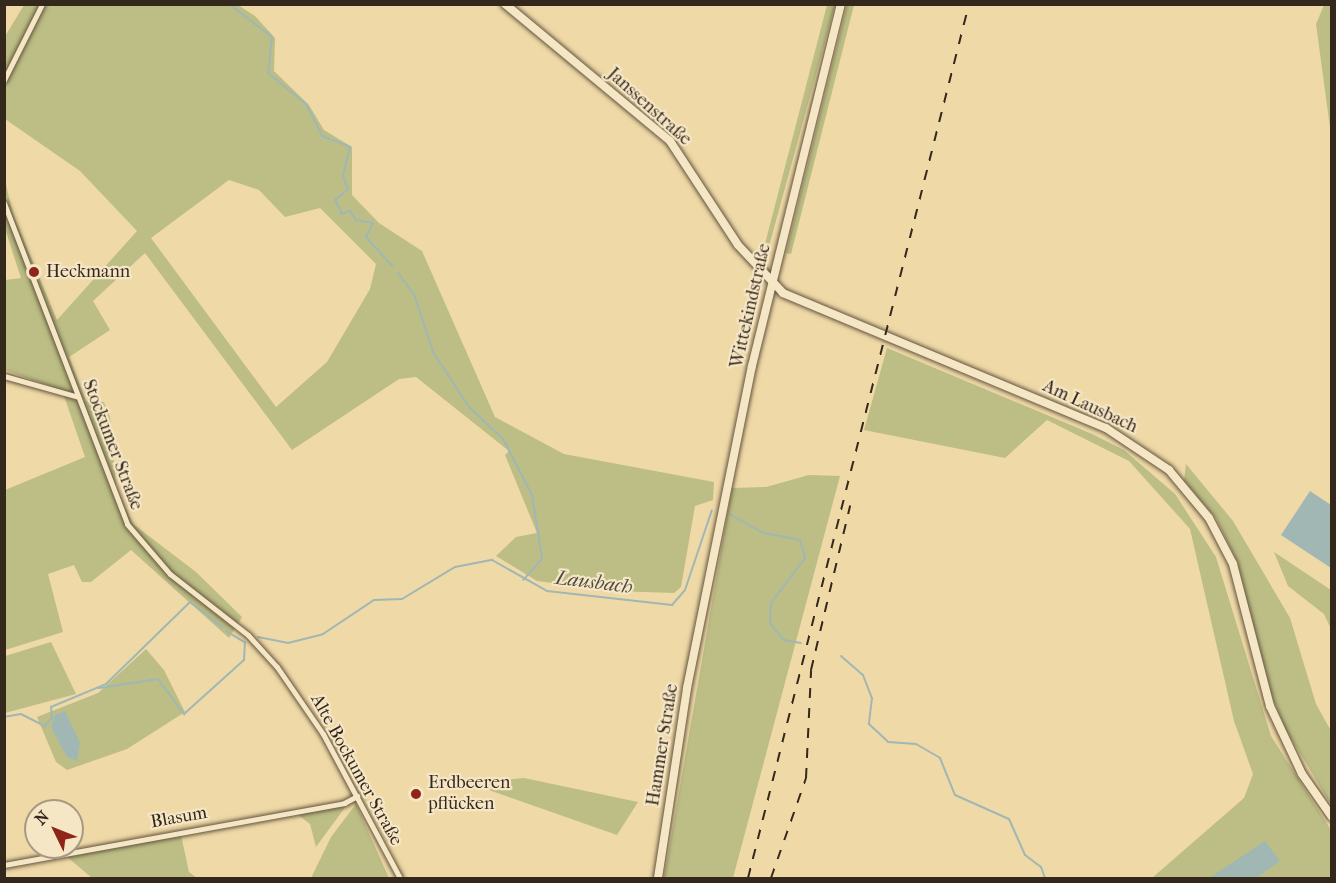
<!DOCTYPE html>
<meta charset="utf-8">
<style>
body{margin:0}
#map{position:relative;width:1336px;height:883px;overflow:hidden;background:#efd9a7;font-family:"IM FELL French Canon",serif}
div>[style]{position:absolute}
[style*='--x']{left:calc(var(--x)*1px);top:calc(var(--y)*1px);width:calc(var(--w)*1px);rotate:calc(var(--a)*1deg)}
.green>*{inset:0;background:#bcbe85}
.water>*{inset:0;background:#a0b7b4}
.stream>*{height:2px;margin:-1px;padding:0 1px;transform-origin:1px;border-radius:1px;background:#a0b7b4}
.roads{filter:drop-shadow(0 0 2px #63543e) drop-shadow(0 0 2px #63543e)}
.minor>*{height:5px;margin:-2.5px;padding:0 2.5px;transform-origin:2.5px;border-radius:2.5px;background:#f5e6c6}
.secondary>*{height:8px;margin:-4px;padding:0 4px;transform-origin:4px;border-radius:4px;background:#f5e6c6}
.rail>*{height:2px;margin-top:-1px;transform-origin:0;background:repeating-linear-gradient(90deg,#34271b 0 10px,transparent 0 20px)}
.dots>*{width:16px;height:16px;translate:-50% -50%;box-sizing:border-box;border:3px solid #f5e6c6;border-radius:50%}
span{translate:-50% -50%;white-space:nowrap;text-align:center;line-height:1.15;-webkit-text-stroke:4.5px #f5e6c6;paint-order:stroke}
.street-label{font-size:18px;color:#34271b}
.poi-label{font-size:18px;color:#34271b}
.left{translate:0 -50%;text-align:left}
.water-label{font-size:20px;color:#4f4b41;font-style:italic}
.frame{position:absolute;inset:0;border:6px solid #34271b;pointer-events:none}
.north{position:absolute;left:24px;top:799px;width:60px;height:60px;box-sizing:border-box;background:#f5e6c6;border:2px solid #a89a82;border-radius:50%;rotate:313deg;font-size:16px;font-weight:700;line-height:24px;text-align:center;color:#34271b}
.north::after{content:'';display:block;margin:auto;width:21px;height:27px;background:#8f2418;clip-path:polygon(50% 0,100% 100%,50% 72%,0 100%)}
</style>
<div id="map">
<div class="green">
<div style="clip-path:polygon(evenodd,24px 5px,238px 5px,255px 16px,275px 38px,274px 71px,309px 105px,324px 130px,352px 147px,352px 195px,379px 223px,422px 251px,495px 417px,564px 454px,714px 482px,713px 500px,695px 506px,681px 587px,674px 593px,614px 591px,537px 581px,496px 556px,516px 537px,537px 533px,505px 455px,509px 451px,416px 377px,399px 379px,292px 450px,145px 253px,93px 301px,110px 330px,69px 357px,86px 401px,104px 402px,110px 417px,116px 486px,133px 524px,196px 572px,242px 617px,229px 638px,131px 550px,91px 582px,82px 582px,74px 565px,48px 574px,63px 632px,5px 650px,5px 490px,85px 457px,62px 390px,5px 370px,5px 280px,21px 278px,5px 229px,4px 176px,13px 214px,57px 320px,137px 231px,80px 171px,5px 119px,4px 38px,24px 5px,229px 180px,259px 190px,285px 217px,320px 208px,376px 264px,370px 289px,327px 362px,276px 407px,151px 238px,229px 180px)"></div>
<div style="clip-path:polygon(827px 5px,835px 5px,765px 261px,761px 259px)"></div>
<div style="clip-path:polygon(847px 5px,854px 5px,791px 254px,786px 253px)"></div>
<div style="clip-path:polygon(1324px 5px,1331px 5px,1331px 135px,1316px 24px)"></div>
<div style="clip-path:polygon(887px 348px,1092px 434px,1124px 450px,1175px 494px,1216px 557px,1271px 736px,1331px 830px,1331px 878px,1152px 878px,1244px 798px,1253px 774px,1234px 721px,1190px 529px,1129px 461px,1047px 420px,1005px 458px,864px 430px)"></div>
<div style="clip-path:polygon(1186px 464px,1233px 521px,1290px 618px,1316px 704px,1331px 731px,1331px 805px,1285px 728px,1271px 694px,1237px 561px,1216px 518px,1184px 481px)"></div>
<div style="clip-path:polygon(809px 475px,840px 476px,733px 878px,664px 878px,732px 488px,766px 487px)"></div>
<div style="clip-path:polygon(1274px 552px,1331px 590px,1331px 629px,1324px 614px,1288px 586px)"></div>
<div style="clip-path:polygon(51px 642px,76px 694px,5px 713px,5px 656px)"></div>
<div style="clip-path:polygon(146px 649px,164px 670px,185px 712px,127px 749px,67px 770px,56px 762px,37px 717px,98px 693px)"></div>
<div style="clip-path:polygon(524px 778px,638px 802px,617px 835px,469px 783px)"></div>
<div style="clip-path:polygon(349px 802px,316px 847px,310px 824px,296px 813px)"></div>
<div style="clip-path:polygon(356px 804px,389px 878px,311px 878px,331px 837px)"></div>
<div style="clip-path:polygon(181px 835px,189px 872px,197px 878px,92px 878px,66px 856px)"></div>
</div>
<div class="water">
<div style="clip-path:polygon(1310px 491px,1331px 505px,1331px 568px,1281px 535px)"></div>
<div style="clip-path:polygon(65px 711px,80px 743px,77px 761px,67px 757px,51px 727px,55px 715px)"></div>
<div style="clip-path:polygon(1265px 841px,1280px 861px,1256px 878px,1209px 878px)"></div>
</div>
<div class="stream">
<div style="--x:229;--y:4;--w:54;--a:37.5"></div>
<div style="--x:272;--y:37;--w:36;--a:96"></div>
<div style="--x:268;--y:73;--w:49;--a:39.2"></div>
<div style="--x:306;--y:104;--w:36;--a:63"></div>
<div style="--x:322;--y:136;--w:30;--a:21"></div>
<div style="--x:350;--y:147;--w:30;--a:104"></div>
<div style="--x:343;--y:176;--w:14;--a:69"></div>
<div style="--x:348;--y:189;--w:17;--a:140"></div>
<div style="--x:335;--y:200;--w:16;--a:63"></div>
<div style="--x:342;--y:214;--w:9;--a:-21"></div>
<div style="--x:350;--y:211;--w:11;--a:56"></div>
<div style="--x:356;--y:220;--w:17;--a:10"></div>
<div style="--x:373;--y:223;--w:16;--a:117"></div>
<div style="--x:366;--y:237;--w:40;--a:48"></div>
<div style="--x:398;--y:273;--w:26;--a:53"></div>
<div style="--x:414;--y:294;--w:61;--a:71.9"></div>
<div style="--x:433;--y:352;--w:66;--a:56.8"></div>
<div style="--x:469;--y:407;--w:47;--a:43.3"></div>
<div style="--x:503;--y:439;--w:63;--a:62.6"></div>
<div style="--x:532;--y:495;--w:65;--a:81.1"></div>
<div style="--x:542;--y:559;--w:28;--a:132"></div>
<div style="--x:731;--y:515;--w:38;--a:29"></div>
<div style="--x:764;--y:533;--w:37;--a:11"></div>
<div style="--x:800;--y:540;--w:19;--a:74"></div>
<div style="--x:805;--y:558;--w:56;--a:127.1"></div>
<div style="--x:771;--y:603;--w:20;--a:93"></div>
<div style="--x:770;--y:623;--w:22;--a:51"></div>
<div style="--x:784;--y:640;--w:17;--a:10"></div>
<div style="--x:226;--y:631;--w:21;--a:31"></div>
<div style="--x:258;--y:637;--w:31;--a:11"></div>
<div style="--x:288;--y:643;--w:36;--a:-14"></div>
<div style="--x:323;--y:634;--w:61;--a:-33.7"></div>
<div style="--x:374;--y:600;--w:28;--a:-2"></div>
<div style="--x:402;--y:599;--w:62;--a:-31.1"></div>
<div style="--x:455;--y:567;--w:38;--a:-11"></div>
<div style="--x:492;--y:560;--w:63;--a:29.4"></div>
<div style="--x:547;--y:591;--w:126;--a:6.4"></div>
<div style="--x:672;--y:605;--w:20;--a:-49"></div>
<div style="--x:685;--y:590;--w:84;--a:-71.4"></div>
<div style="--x:841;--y:656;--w:29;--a:41"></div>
<div style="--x:863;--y:675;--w:25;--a:69"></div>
<div style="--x:872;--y:698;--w:26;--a:97"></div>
<div style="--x:869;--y:724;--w:26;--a:43"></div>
<div style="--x:888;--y:742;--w:28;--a:4"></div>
<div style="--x:916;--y:744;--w:28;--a:30"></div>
<div style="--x:940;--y:758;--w:40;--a:68"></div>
<div style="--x:955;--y:795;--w:59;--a:24"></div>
<div style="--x:1009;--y:819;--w:39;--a:66"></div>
<div style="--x:1025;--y:855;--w:20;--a:37"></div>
<div style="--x:1041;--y:867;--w:12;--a:70"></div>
<div style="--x:99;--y:688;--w:60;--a:-8.7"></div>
<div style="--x:158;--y:679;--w:44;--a:53.4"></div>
<div style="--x:184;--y:714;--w:81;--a:-42"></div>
<div style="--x:244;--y:660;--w:18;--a:-87"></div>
<div style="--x:4;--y:717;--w:17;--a:-10"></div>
<div style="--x:21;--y:714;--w:27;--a:27"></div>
<div style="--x:45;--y:726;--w:11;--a:-49"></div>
<div style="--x:52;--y:718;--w:11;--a:-95"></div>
<div style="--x:51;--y:707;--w:60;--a:-22.7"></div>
<div style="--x:106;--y:684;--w:117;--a:-44.3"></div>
<div style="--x:190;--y:602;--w:41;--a:38"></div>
</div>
<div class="roads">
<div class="minor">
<div style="--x:4;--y:80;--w:85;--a:-63.4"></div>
<div style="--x:4;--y:203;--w:344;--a:69"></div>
<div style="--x:127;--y:524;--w:66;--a:49.3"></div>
<div style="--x:170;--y:574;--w:99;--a:38"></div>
<div style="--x:248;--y:635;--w:43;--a:47.8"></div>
<div style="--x:277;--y:667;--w:81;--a:55.5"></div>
<div style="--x:323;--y:734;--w:163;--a:61.9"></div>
<div style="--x:4;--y:376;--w:77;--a:15.8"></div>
<div style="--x:4;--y:865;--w:346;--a:-10.3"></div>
<div style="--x:344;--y:803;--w:15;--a:-28"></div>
</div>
<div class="secondary">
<div style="--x:505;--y:4;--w:214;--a:39.7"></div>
<div style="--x:670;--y:141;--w:124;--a:56.8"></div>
<div style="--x:738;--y:245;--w:66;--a:46.8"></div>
<div style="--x:783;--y:293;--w:350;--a:22.7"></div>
<div style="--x:1106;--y:428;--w:76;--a:33.7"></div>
<div style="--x:1169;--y:470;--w:62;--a:50.2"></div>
<div style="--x:1209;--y:518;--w:52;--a:62.4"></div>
<div style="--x:1233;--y:564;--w:147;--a:75.4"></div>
<div style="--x:1270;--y:706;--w:75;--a:64.8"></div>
<div style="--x:1302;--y:774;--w:52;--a:55.1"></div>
<div style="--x:658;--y:878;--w:192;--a:-81.3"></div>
<div style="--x:687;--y:688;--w:328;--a:-78.6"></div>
<div style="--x:752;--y:366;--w:373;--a:-76.2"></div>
</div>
</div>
<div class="rail">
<div style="--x:748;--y:878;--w:902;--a:-75.81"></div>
<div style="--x:771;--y:878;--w:106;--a:-70.7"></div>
<div style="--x:806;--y:778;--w:108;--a:-87.3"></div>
<div style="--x:811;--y:670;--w:169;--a:-76.6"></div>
</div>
<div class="dots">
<div style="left:34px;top:272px;background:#8f2418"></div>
<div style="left:416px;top:794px;background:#8f2418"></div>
</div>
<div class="street-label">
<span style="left:649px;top:107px;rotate:42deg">Janssenstraße</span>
<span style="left:751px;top:306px;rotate:-77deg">Wittekindstraße</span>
<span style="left:1090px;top:407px;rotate:25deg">Am Lausbach</span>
<span style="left:112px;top:445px;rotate:69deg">Stockumer Straße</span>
<span style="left:663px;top:745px;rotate:-81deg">Hammer Straße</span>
<span style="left:356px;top:770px;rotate:61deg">Alte Bockumer Straße</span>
<span style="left:179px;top:818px;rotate:-10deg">Blasum</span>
</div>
<div class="poi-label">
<span class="left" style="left:46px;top:272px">Heckmann</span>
<span class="left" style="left:428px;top:794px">Erdbeeren<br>pflücken</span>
</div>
<div class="water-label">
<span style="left:594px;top:582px;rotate:7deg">Lausbach</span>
</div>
<div class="frame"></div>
<div class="north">N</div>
</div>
